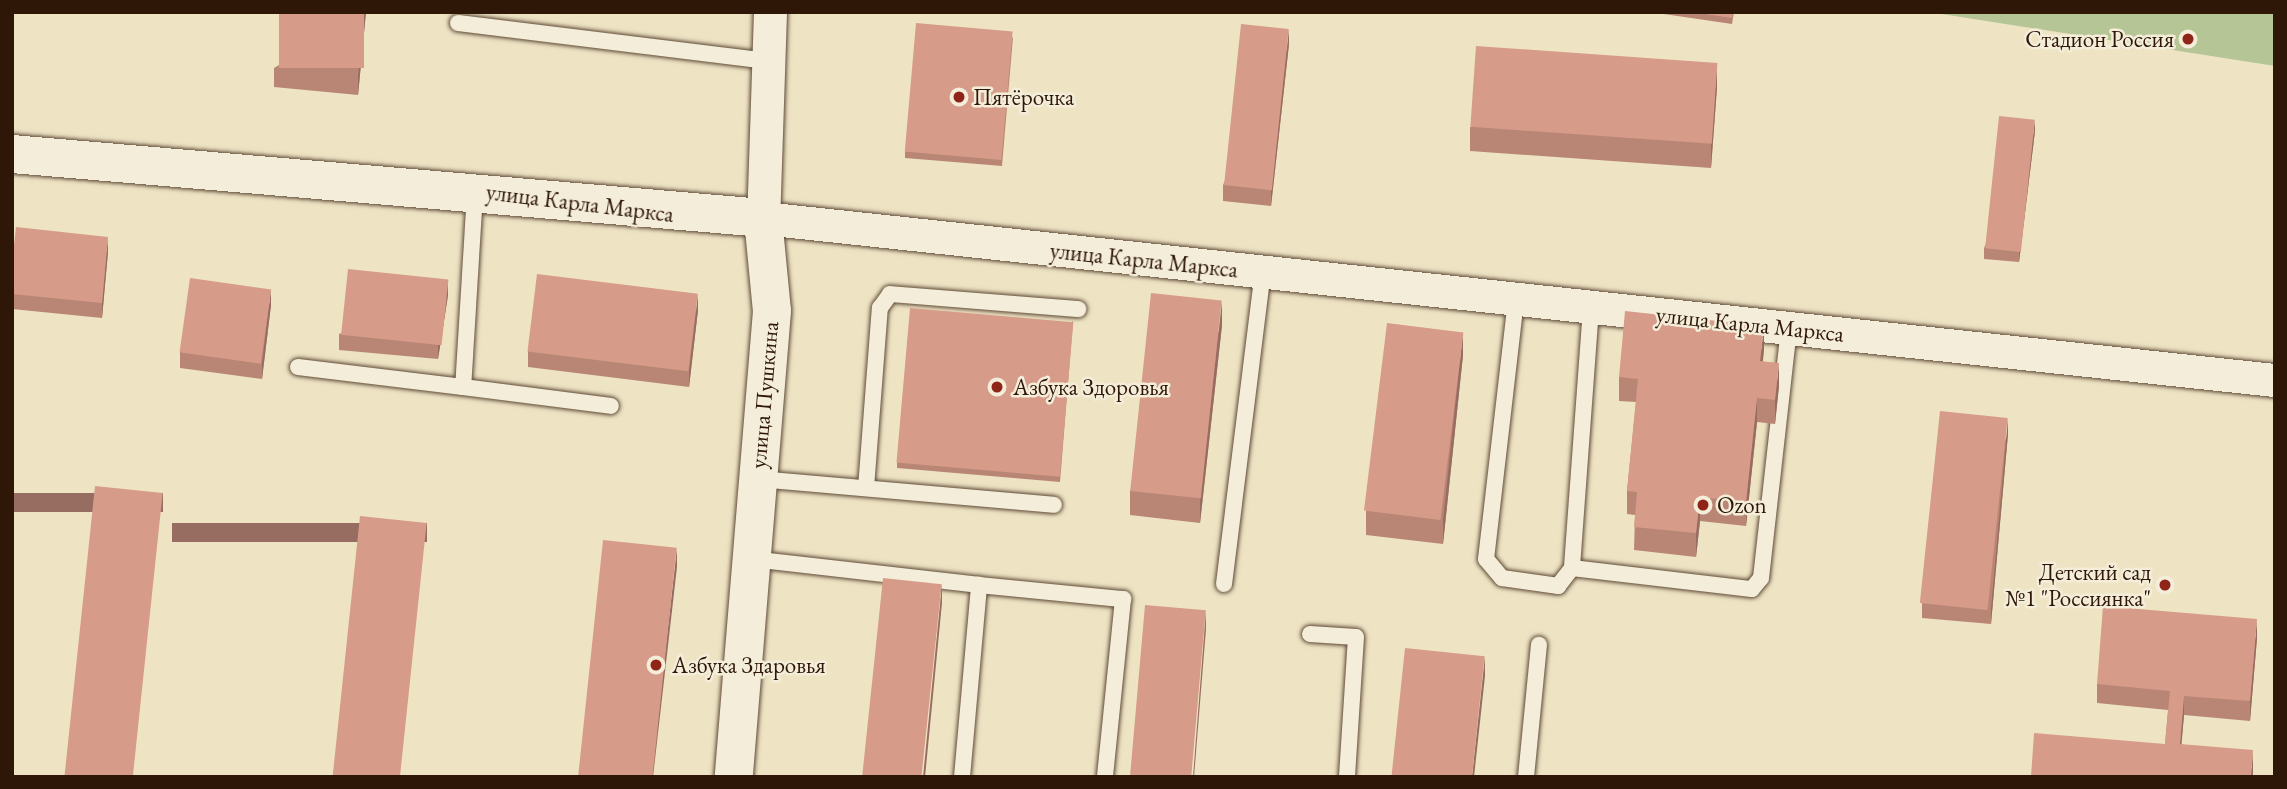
<!DOCTYPE html>
<meta charset="utf-8">
<style>
body{margin:0}
#map{position:relative;width:2287px;height:789px;overflow:hidden;background:#eee4c4;font-family:"EB Garamond",serif}
div>[style]{position:absolute}
[style*='--x']{left:calc(var(--x)*1px);top:calc(var(--y)*1px);width:calc(var(--w)*1px);rotate:calc(var(--a)*1deg)}
.green>*{inset:0;background:#b6c596}
.roads{filter:drop-shadow(0 0 2px #5f4a37) drop-shadow(0 0 2px #5f4a37)}
.lane>*{height:16px;margin:-8px;padding:0 8px;transform-origin:8px;border-radius:8px;background:#f4edd9}
.street>*{height:33px;margin:-16.5px;padding:0 16.5px;transform-origin:16.5px;border-radius:16.5px;background:#f4edd9}
.secondary>*{height:38px;margin:-19px;padding:0 19px;transform-origin:19px;border-radius:19px;background:#f4edd9}
.wall>*{inset:0;background:#b98676}
.shaded-wall>*{inset:0;background:#966d60;transform-origin:0 0}
.building>*{inset:0;background:#d79c89;transform-origin:0 0}
.dots>*{width:19px;height:19px;translate:-50% -50%;box-sizing:border-box;border:4px solid #f4edd9;border-radius:50%}
span{translate:-50% -50%;white-space:nowrap;text-align:center;line-height:1.15;-webkit-text-stroke:5px #f4edd9;paint-order:stroke}
.poi-label{font-size:23px;color:#2f1708}
.right{translate:-100% -50%;text-align:right}
.left{translate:0 -50%;text-align:left}
.street-label{font-size:23px;color:#2f1708}
.frame{position:absolute;inset:0;border:14px solid #2f1708;pointer-events:none}
</style>
<div id="map">
<div class="green">
<div style="clip-path:polygon(1929px 12px,2275px 12px,2275px 66px)"></div>
</div>
<div class="roads">
<div class="lane">
<div style="--x:458;--y:23;--w:310;--a:7"></div>
<div style="--x:475;--y:193;--w:194;--a:93.5"></div>
<div style="--x:463;--y:387;--w:149;--a:7.3"></div>
<div style="--x:1516;--y:300;--w:261;--a:96.6"></div>
<div style="--x:1486;--y:559;--w:25;--a:50"></div>
<div style="--x:1502;--y:578;--w:57;--a:8.1"></div>
<div style="--x:1558;--y:586;--w:23;--a:-52"></div>
<div style="--x:1591;--y:308;--w:261;--a:94.2"></div>
<div style="--x:1572;--y:568;--w:181;--a:6.7"></div>
<div style="--x:1752;--y:589;--w:14;--a:-51"></div>
<div style="--x:1761;--y:578;--w:252;--a:-83.6"></div>
<div style="--x:298;--y:367;--w:166;--a:6.9"></div>
<div style="--x:758;--y:479;--w:297;--a:5"></div>
<div style="--x:866;--y:488;--w:181;--a:-85.6"></div>
<div style="--x:880;--y:308;--w:17;--a:-54"></div>
<div style="--x:890;--y:294;--w:189;--a:4.6"></div>
<div style="--x:752;--y:559;--w:228;--a:6.5"></div>
<div style="--x:1224;--y:584;--w:314;--a:-82.9"></div>
<div style="--x:1310;--y:634;--w:46;--a:3.7"></div>
<div style="--x:1356;--y:637;--w:140;--a:93.7"></div>
<div style="--x:962;--y:777;--w:193;--a:-84.9"></div>
<div style="--x:979;--y:585;--w:145;--a:5.6"></div>
<div style="--x:1123;--y:599;--w:179;--a:95.8"></div>
<div style="--x:1526;--y:777;--w:133;--a:-84.4"></div>
</div>
<div class="street">
<div style="--x:770;--y:12;--w:206;--a:91.9"></div>
<div style="--x:763;--y:218;--w:1521;--a:6.12"></div>
</div>
<div class="secondary">
<div style="--x:12;--y:154;--w:754;--a:4.87"></div>
<div style="--x:763;--y:218;--w:93;--a:84.5"></div>
<div style="--x:772;--y:311;--w:468;--a:94.7"></div>
</div>
</div>
<div class="wall">
<div style="clip-path:polygon(366px 12px,358px 95px,274px 87px,274px 68px)"></div>
<div style="clip-path:polygon(1650px 12px,1734px 12px,1732px 24px)"></div>
<div style="clip-path:polygon(1013px 37px,1002px 166px,905px 158px,905px 152px)"></div>
<div style="clip-path:polygon(1289px 44px,1271px 206px,1223px 201px,1223px 185px)"></div>
<div style="clip-path:polygon(1717px 87px,1711px 168px,1470px 151px,1470px 127px)"></div>
<div style="clip-path:polygon(2035px 131px,2019px 262px,1984px 259px,1984px 248px)"></div>
<div style="clip-path:polygon(108px 252px,102px 318px,12px 309px,12px 263px)"></div>
<div style="clip-path:polygon(448px 295px,438px 359px,339px 350px,339px 334px)"></div>
<div style="clip-path:polygon(271px 305px,262px 379px,180px 368px,180px 352px)"></div>
<div style="clip-path:polygon(698px 310px,689px 387px,528px 367px,528px 351px)"></div>
<div style="clip-path:polygon(1073px 321px,1060px 482px,897px 468px,897px 462px)"></div>
<div style="clip-path:polygon(1222px 325px,1200px 523px,1130px 515px,1130px 491px)"></div>
<div style="clip-path:polygon(1764px 349px,1763px 361px,1779px 386px,1775px 424px,1757px 422px,1746px 526px,1700px 521px,1696px 557px,1634px 550px,1635px 515px,1627px 514px,1627px 491px,1636px 402px,1619px 401px,1619px 377px)"></div>
<div style="clip-path:polygon(1463px 355px,1443px 544px,1366px 535px,1366px 511px)"></div>
<div style="clip-path:polygon(2008px 434px,1991px 624px,1922px 618px,1922px 603px)"></div>
<div style="clip-path:polygon(2257px 638px,2250px 721px,2184px 715px,2181px 744px,2253px 769px,2253px 777px,2031px 777px,2165px 744px,2168px 710px,2097px 703px,2097px 684px)"></div>
</div>
<div class="shaded-wall">
<div style="clip-path:polygon(364px 12px,366px 12px,358px 95px,358px 76px)"></div>
<div style="clip-path:polygon(1289px 29px,1289px 44px,1271px 206px,1271px 191px)"></div>
<div style="clip-path:polygon(1717px 63px,1717px 87px,1711px 168px,1711px 144px)"></div>
<div style="clip-path:polygon(2035px 120px,2035px 131px,2019px 262px,2019px 251px)"></div>
<div style="clip-path:polygon(108px 237px,108px 252px,102px 318px,102px 303px)"></div>
<div style="clip-path:polygon(448px 280px,448px 295px,438px 359px,438px 343px)"></div>
<div style="clip-path:polygon(271px 289px,271px 305px,262px 379px,262px 363px)"></div>
<div style="clip-path:polygon(698px 294px,698px 310px,689px 387px,689px 371px)"></div>
<div style="clip-path:polygon(1222px 301px,1222px 325px,1200px 523px,1200px 499px)"></div>
<div style="clip-path:polygon(1764px 326px,1764px 349px,1760px 385px,1760px 361px)"></div>
<div style="clip-path:polygon(1463px 332px,1463px 355px,1443px 544px,1443px 520px)"></div>
<div style="clip-path:polygon(1779px 363px,1779px 386px,1775px 424px,1775px 400px)"></div>
<div style="clip-path:polygon(1757px 398px,1757px 422px,1746px 526px,1746px 502px)"></div>
<div style="clip-path:polygon(2008px 418px,2008px 434px,1991px 624px,1991px 609px)"></div>
<div style="left:163px;top:493px;width:19px;height:285px;rotate:90deg"></div>
<div style="clip-path:polygon(1700px 497px,1700px 521px,1696px 557px,1696px 533px)"></div>
<div style="left:427px;top:523px;width:19px;height:255px;rotate:90deg"></div>
<div style="clip-path:polygon(677px 548px,677px 567px,653px 777px,651px 777px)"></div>
<div style="clip-path:polygon(942px 584px,942px 603px,925px 777px,923px 777px)"></div>
<div style="clip-path:polygon(1206px 610px,1206px 629px,1194px 777px,1193px 777px)"></div>
<div style="clip-path:polygon(2257px 619px,2257px 638px,2250px 721px,2250px 701px)"></div>
<div style="clip-path:polygon(1485px 656px,1485px 676px,1474px 777px,1472px 777px)"></div>
<div style="clip-path:polygon(2184px 696px,2184px 715px,2180px 763px,2180px 744px)"></div>
<div style="clip-path:polygon(2253px 750px,2253px 777px,2251px 777px)"></div>
</div>
<div class="building">
<div style="left:279px;top:12px;width:85px;height:56px"></div>
<div style="clip-path:polygon(1692px 12px,1733px 12px,1732px 18px)"></div>
<div style="left:916px;top:23px;width:97px;height:129px;rotate:5deg"></div>
<div style="left:1241px;top:24px;width:48px;height:162px;rotate:6deg"></div>
<div style="left:1476px;top:46px;width:242px;height:81px;rotate:4deg"></div>
<div style="left:1999px;top:116px;width:36px;height:133px;rotate:6deg"></div>
<div style="clip-path:polygon(16px 227px,108px 237px,102px 303px,12px 294px,12px 263px)"></div>
<div style="left:348px;top:269px;width:101px;height:66px;rotate:6deg"></div>
<div style="left:537px;top:274px;width:162px;height:78px;rotate:7deg"></div>
<div style="left:190px;top:278px;width:82px;height:75px;rotate:8deg"></div>
<div style="left:1151px;top:293px;width:71px;height:199px;rotate:6deg"></div>
<div style="left:910px;top:308px;width:164px;height:155px;rotate:5deg"></div>
<div style="clip-path:polygon(1625px 311px,1764px 326px,1760px 361px,1779px 363px,1775px 400px,1757px 398px,1746px 502px,1700px 497px,1696px 533px,1634px 527px,1637px 492px,1627px 491px,1638px 379px,1619px 377px)"></div>
<div style="left:1387px;top:323px;width:77px;height:189px;rotate:7deg"></div>
<div style="left:1940px;top:411px;width:68px;height:193px;rotate:6deg"></div>
<div style="left:95px;top:486px;width:68px;height:292px;rotate:6deg"></div>
<div style="left:360px;top:516px;width:67px;height:262px;rotate:6deg"></div>
<div style="left:603px;top:540px;width:74px;height:239px;rotate:6deg"></div>
<div style="left:883px;top:578px;width:59px;height:200px;rotate:6deg"></div>
<div style="left:1145px;top:605px;width:61px;height:173px;rotate:5deg"></div>
<div style="clip-path:polygon(2103px 606px,2257px 619px,2250px 701px,2184px 696px,2180px 744px,2253px 750px,2251px 777px,2031px 777px,2034px 733px,2165px 744px,2170px 691px,2097px 684px)"></div>
<div style="left:1405px;top:648px;width:80px;height:130px;rotate:6deg"></div>
</div>
<div class="dots">
<div style="left:2188px;top:39px;background:#8f2418"></div>
<div style="left:959px;top:97px;background:#8f2418"></div>
<div style="left:997px;top:387px;background:#8f2418"></div>
<div style="left:1703px;top:505px;background:#8f2418"></div>
<div style="left:2165px;top:585px;background:#8f2418"></div>
<div style="left:656px;top:665px;background:#8f2418"></div>
</div>
<div class="poi-label">
<span class="right" style="left:2174px;top:39px">Стадион Россия</span>
<span class="left" style="left:973px;top:97px">Пятёрочка</span>
<span class="left" style="left:1013px;top:387px">Азбука Здоровья</span>
<span class="left" style="left:1717px;top:505px">Ozon</span>
<span class="right" style="left:2151px;top:585px">Детский сад<br>№1 "Россиянка"</span>
<span class="left" style="left:672px;top:665px">Азбука Здаровья</span>
</div>
<div class="street-label">
<span style="left:580px;top:203px;rotate:7deg">улица Карла Маркса</span>
<span style="left:1144px;top:260px;rotate:6deg">улица Карла Маркса</span>
<span style="left:1750px;top:324px;rotate:6deg">улица Карла Маркса</span>
<span style="left:764px;top:395px;rotate:-85deg">улица Пушкина</span>
</div>
<div class="frame"></div>
</div>
